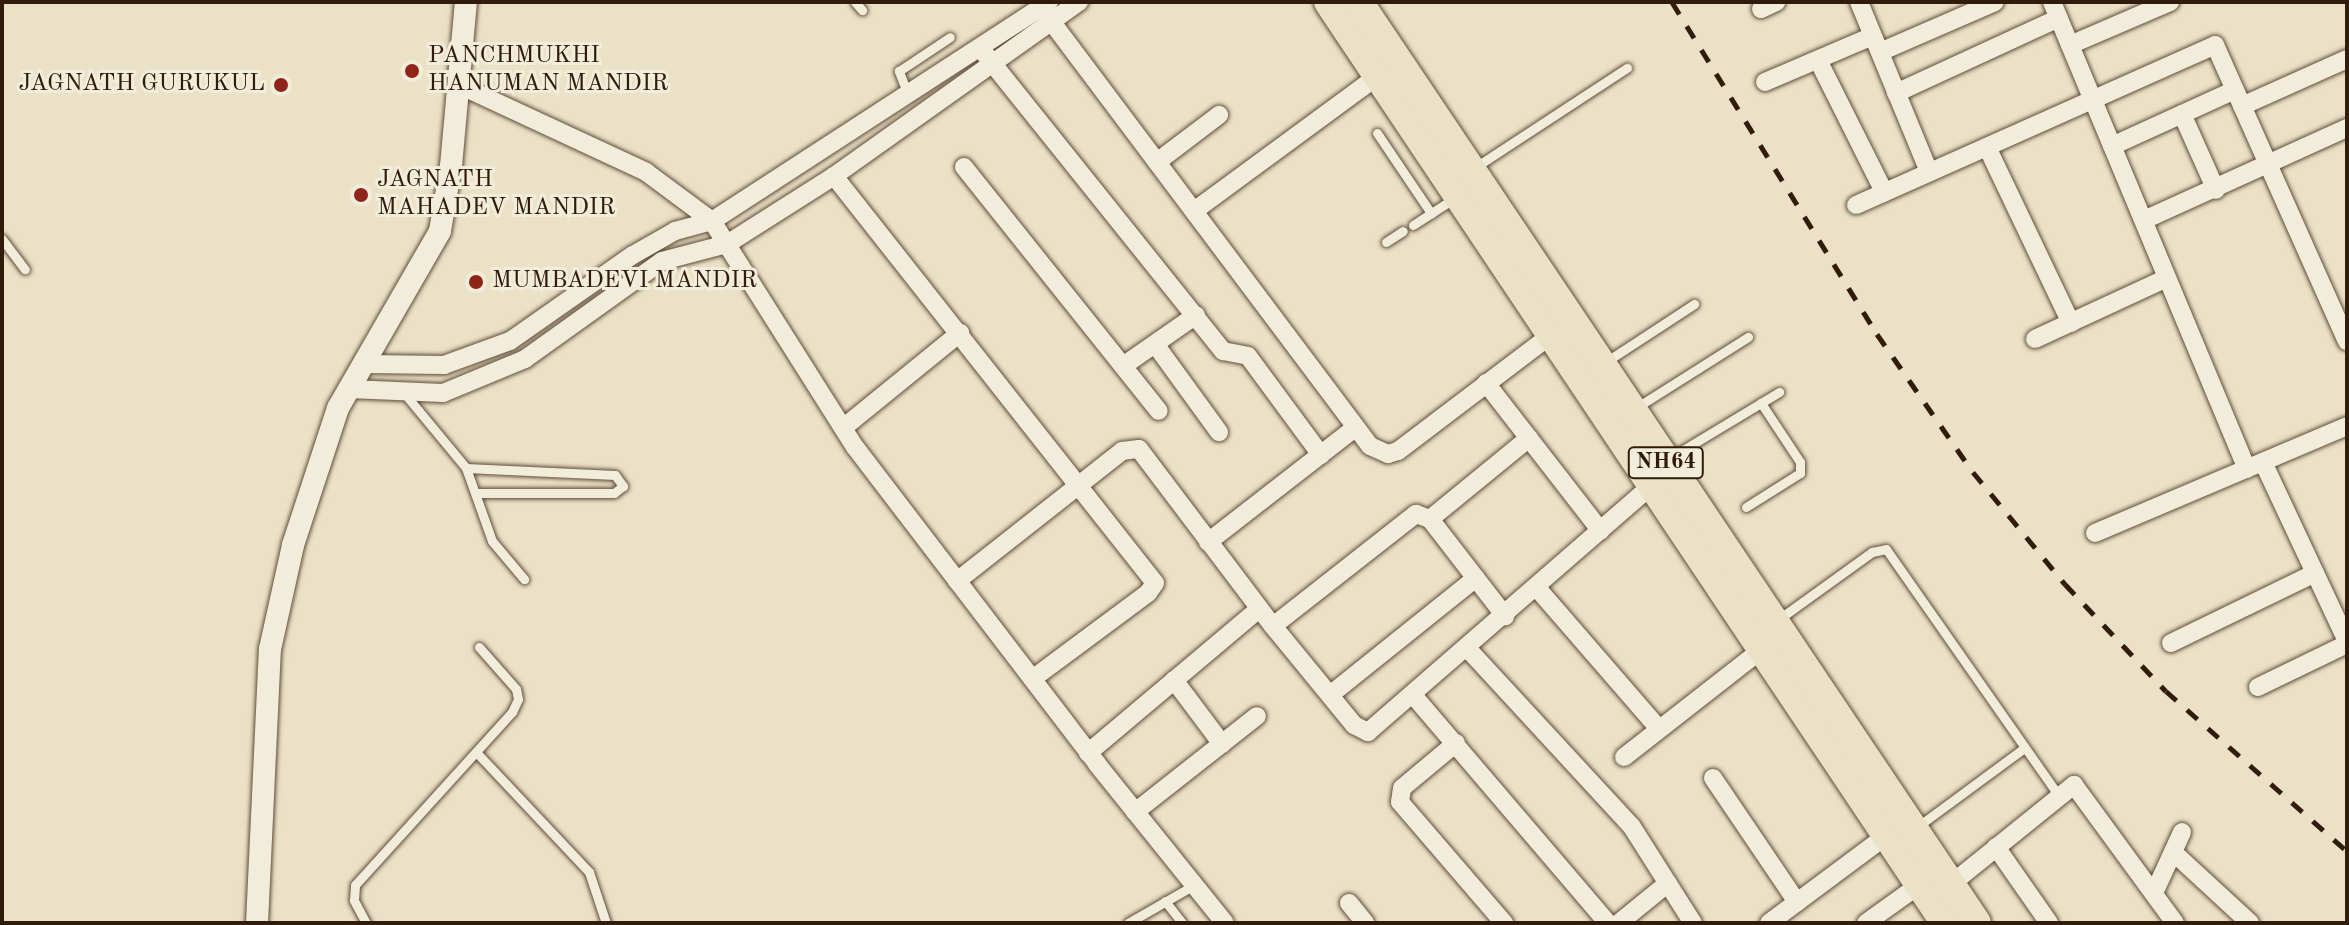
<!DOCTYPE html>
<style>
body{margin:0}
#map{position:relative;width:2349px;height:925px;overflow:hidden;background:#ebe1c6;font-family:"Old Standard TT",serif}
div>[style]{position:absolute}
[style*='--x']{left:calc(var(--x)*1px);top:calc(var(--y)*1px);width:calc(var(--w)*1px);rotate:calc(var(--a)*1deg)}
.roads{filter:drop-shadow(0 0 2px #604c3a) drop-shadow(0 0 2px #604c3a)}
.service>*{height:9px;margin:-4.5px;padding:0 4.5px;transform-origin:4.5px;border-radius:4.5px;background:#f2ecda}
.minor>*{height:18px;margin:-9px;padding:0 9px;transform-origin:9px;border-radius:9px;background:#f2ecda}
.tertiary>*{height:22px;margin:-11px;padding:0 11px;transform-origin:11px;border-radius:11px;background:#f2ecda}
.trunk>*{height:30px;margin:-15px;padding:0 15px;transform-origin:15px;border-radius:15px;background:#ebe1c6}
.rail>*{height:5px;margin-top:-2.5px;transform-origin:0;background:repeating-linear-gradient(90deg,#311b0b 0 14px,transparent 0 28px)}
.dots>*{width:22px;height:22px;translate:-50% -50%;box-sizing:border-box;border:4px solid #f2ecda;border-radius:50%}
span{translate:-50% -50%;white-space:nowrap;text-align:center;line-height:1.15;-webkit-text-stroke:6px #f2ecda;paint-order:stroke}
.shield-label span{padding:2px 6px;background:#f2ecda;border:2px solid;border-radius:6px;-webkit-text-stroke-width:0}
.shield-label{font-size:22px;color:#311b0b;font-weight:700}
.poi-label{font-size:24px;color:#311b0b}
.left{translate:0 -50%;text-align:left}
.right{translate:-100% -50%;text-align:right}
.frame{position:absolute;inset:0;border:4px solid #311b0b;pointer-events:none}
</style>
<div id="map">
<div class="roads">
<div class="service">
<div style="--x:855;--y:2;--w:11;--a:49"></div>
<div style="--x:908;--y:95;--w:26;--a:-111"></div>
<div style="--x:899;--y:71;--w:61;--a:-33.7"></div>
<div style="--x:1377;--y:133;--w:97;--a:56"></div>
<div style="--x:1474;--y:168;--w:183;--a:-33.2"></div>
<div style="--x:1413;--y:225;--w:48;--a:-33"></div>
<div style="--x:2;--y:239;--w:38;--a:53"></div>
<div style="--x:1386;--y:242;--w:20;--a:-33"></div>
<div style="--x:1604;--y:363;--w:108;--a:-33.2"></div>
<div style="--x:404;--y:393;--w:97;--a:50.4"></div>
<div style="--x:466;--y:468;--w:77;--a:70.4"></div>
<div style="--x:492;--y:541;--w:50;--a:49.9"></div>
<div style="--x:1634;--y:409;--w:135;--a:-32.3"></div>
<div style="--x:1668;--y:459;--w:130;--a:-31.1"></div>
<div style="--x:466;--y:468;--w:149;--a:2.7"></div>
<div style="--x:615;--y:475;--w:14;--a:54"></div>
<div style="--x:623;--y:486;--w:11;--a:142"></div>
<div style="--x:614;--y:493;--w:138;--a:180"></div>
<div style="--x:1746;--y:507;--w:64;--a:-32.2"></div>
<div style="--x:1800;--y:473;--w:11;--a:-90"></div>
<div style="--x:1800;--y:462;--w:71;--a:-123.5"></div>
<div style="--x:1779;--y:619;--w:115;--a:-35.8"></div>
<div style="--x:1872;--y:552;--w:14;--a:-12"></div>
<div style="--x:1886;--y:549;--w:300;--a:55"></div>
<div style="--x:476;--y:752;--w:165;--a:46.7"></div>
<div style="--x:589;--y:872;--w:54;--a:71.6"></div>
<div style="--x:1917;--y:827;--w:133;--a:-36.4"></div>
<div style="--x:1165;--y:901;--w:28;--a:52"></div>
<div style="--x:366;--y:923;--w:26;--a:-118"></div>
<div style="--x:354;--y:900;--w:15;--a:-86"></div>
<div style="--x:355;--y:885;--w:234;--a:-47.8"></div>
<div style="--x:512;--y:712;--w:14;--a:-65"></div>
<div style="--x:518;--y:699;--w:10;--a:-101"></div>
<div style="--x:516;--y:689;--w:56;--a:-131.4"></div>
<div style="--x:1128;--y:923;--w:76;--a:-29.9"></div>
</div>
<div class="minor">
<div style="--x:1859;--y:2;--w:184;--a:67.6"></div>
<div style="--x:2052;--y:2;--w:506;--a:67.34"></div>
<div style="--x:1761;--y:9;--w:17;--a:-25"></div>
<div style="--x:1045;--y:13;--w:541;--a:53.11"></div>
<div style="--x:1370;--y:446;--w:20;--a:24"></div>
<div style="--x:1388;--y:454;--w:10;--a:-17"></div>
<div style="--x:1398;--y:451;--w:193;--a:-37.2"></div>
<div style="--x:2070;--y:45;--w:109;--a:-23.3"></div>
<div style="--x:1880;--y:52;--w:125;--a:-23.5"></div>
<div style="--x:985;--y:54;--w:381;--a:51.3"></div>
<div style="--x:1223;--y:351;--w:25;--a:11"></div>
<div style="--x:1248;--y:356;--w:123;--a:53.6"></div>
<div style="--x:1818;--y:60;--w:148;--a:63.4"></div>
<div style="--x:1765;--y:82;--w:117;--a:-23.1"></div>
<div style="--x:459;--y:85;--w:206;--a:24.9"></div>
<div style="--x:646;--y:172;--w:82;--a:36.6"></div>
<div style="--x:712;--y:221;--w:267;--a:57.7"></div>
<div style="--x:855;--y:447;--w:399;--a:52.6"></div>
<div style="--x:1097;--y:764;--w:204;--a:51.2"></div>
<div style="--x:1896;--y:93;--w:179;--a:-24.7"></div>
<div style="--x:2242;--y:106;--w:115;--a:-24.1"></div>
<div style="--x:2182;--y:114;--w:83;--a:65.9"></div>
<div style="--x:2112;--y:146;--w:135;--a:-24.5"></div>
<div style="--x:1987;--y:147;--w:195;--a:64.5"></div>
<div style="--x:1157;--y:162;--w:78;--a:-37.2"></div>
<div style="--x:964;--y:167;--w:312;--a:51.4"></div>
<div style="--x:834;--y:176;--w:518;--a:51.74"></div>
<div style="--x:1155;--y:583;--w:12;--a:125"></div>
<div style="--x:1148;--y:593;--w:144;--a:143.4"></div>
<div style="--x:1856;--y:205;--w:393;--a:-24"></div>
<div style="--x:2215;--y:45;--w:324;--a:66"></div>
<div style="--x:1194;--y:211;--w:230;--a:-36.3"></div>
<div style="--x:2144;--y:220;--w:223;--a:-24.4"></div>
<div style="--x:2035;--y:339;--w:145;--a:-24.8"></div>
<div style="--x:1155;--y:344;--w:109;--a:54"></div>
<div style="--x:365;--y:364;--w:79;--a:0.7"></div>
<div style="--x:444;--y:365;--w:70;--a:-20"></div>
<div style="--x:510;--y:341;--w:150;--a:-35"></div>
<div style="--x:633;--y:255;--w:48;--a:-29.7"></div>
<div style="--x:675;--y:231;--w:38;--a:-15"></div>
<div style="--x:712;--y:221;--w:402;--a:-33"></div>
<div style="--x:1123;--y:366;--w:89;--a:-34.9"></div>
<div style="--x:1486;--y:383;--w:187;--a:52.2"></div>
<div style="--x:350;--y:389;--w:93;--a:2.5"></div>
<div style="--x:443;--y:393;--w:89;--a:-22.5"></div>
<div style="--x:525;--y:359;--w:168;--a:-35.6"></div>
<div style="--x:662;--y:261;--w:67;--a:-14.7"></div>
<div style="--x:727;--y:244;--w:127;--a:-32.4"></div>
<div style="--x:834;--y:176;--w:301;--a:-35.4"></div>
<div style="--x:843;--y:428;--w:151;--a:-39.1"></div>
<div style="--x:2263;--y:462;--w:198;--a:64.9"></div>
<div style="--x:1430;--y:519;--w:128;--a:-39.3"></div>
<div style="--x:2095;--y:533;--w:274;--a:-23"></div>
<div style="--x:1208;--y:542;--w:186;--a:-37.8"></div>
<div style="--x:957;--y:581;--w:210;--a:-38.2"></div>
<div style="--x:1122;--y:451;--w:17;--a:-7"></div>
<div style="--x:1139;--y:449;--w:222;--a:52.9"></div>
<div style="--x:1273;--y:626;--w:128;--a:50.7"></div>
<div style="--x:1354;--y:725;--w:16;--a:27"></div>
<div style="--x:1368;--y:732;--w:386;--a:-41"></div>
<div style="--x:1537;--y:588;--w:186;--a:49.1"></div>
<div style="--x:1273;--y:626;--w:182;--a:-38.1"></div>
<div style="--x:1416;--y:514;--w:15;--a:20"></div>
<div style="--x:1430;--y:519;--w:123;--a:52.3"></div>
<div style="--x:2171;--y:643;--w:160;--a:-25.9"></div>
<div style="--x:1467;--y:648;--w:243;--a:47.3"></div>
<div style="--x:1632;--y:827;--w:114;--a:57.6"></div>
<div style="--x:1174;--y:680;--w:80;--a:53.1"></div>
<div style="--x:2258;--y:687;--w:99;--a:-25.8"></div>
<div style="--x:1330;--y:695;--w:187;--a:-38.7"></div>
<div style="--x:1413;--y:695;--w:300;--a:49.5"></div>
<div style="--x:1456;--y:743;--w:70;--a:140.2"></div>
<div style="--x:1402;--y:788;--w:14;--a:98"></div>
<div style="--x:1400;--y:802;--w:160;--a:49.3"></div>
<div style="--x:1088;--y:753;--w:224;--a:-40.1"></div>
<div style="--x:1624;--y:757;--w:175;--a:-38"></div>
<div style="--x:1713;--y:778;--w:150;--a:55.9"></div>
<div style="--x:1135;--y:812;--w:155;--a:-38.2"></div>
<div style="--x:1996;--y:847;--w:93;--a:55.1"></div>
<div style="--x:2173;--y:852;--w:105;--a:42.7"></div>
<div style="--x:1945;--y:889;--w:166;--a:-38.9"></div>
<div style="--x:2074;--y:785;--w:171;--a:53.8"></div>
<div style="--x:2154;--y:893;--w:67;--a:-65.3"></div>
<div style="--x:1349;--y:903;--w:26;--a:51"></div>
<div style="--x:1619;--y:923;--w:63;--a:-39.2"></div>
<div style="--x:1769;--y:923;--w:157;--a:-36.7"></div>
<div style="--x:1866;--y:923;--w:65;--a:-35.6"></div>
</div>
<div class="tertiary">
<div style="--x:257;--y:923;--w:274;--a:-87.3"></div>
<div style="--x:270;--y:649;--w:107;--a:-77.5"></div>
<div style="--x:293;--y:545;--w:144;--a:-71.8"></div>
<div style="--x:338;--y:408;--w:204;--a:-60"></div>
<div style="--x:440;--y:231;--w:66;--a:-80.4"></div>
<div style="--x:451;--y:166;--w:165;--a:-84.8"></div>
</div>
<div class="trunk">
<div style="--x:1329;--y:2;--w:1109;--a:56.18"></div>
<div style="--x:1358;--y:2;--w:1109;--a:56.14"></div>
</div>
</div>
<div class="rail">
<div style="--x:1672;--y:2;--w:390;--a:58.3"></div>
<div style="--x:1877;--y:334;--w:168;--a:55.2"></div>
<div style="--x:1973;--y:472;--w:145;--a:50.6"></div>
<div style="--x:2065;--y:584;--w:147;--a:46.7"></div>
<div style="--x:2166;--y:691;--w:242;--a:41.5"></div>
</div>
<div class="dots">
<div style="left:412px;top:71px;background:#8f2418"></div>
<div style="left:281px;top:85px;background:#8f2418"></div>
<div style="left:361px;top:195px;background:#8f2418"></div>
<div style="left:476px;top:282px;background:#8f2418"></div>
</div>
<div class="shield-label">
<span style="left:1666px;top:463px">NH64</span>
</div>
<div class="poi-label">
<span class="left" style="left:428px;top:71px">PANCHMUKHI<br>HANUMAN MANDIR</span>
<span class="right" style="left:265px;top:85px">JAGNATH GURUKUL</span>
<span class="left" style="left:377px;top:195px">JAGNATH<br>MAHADEV MANDIR</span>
<span class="left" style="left:492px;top:282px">MUMBADEVI MANDIR</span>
</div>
<div class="frame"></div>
</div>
